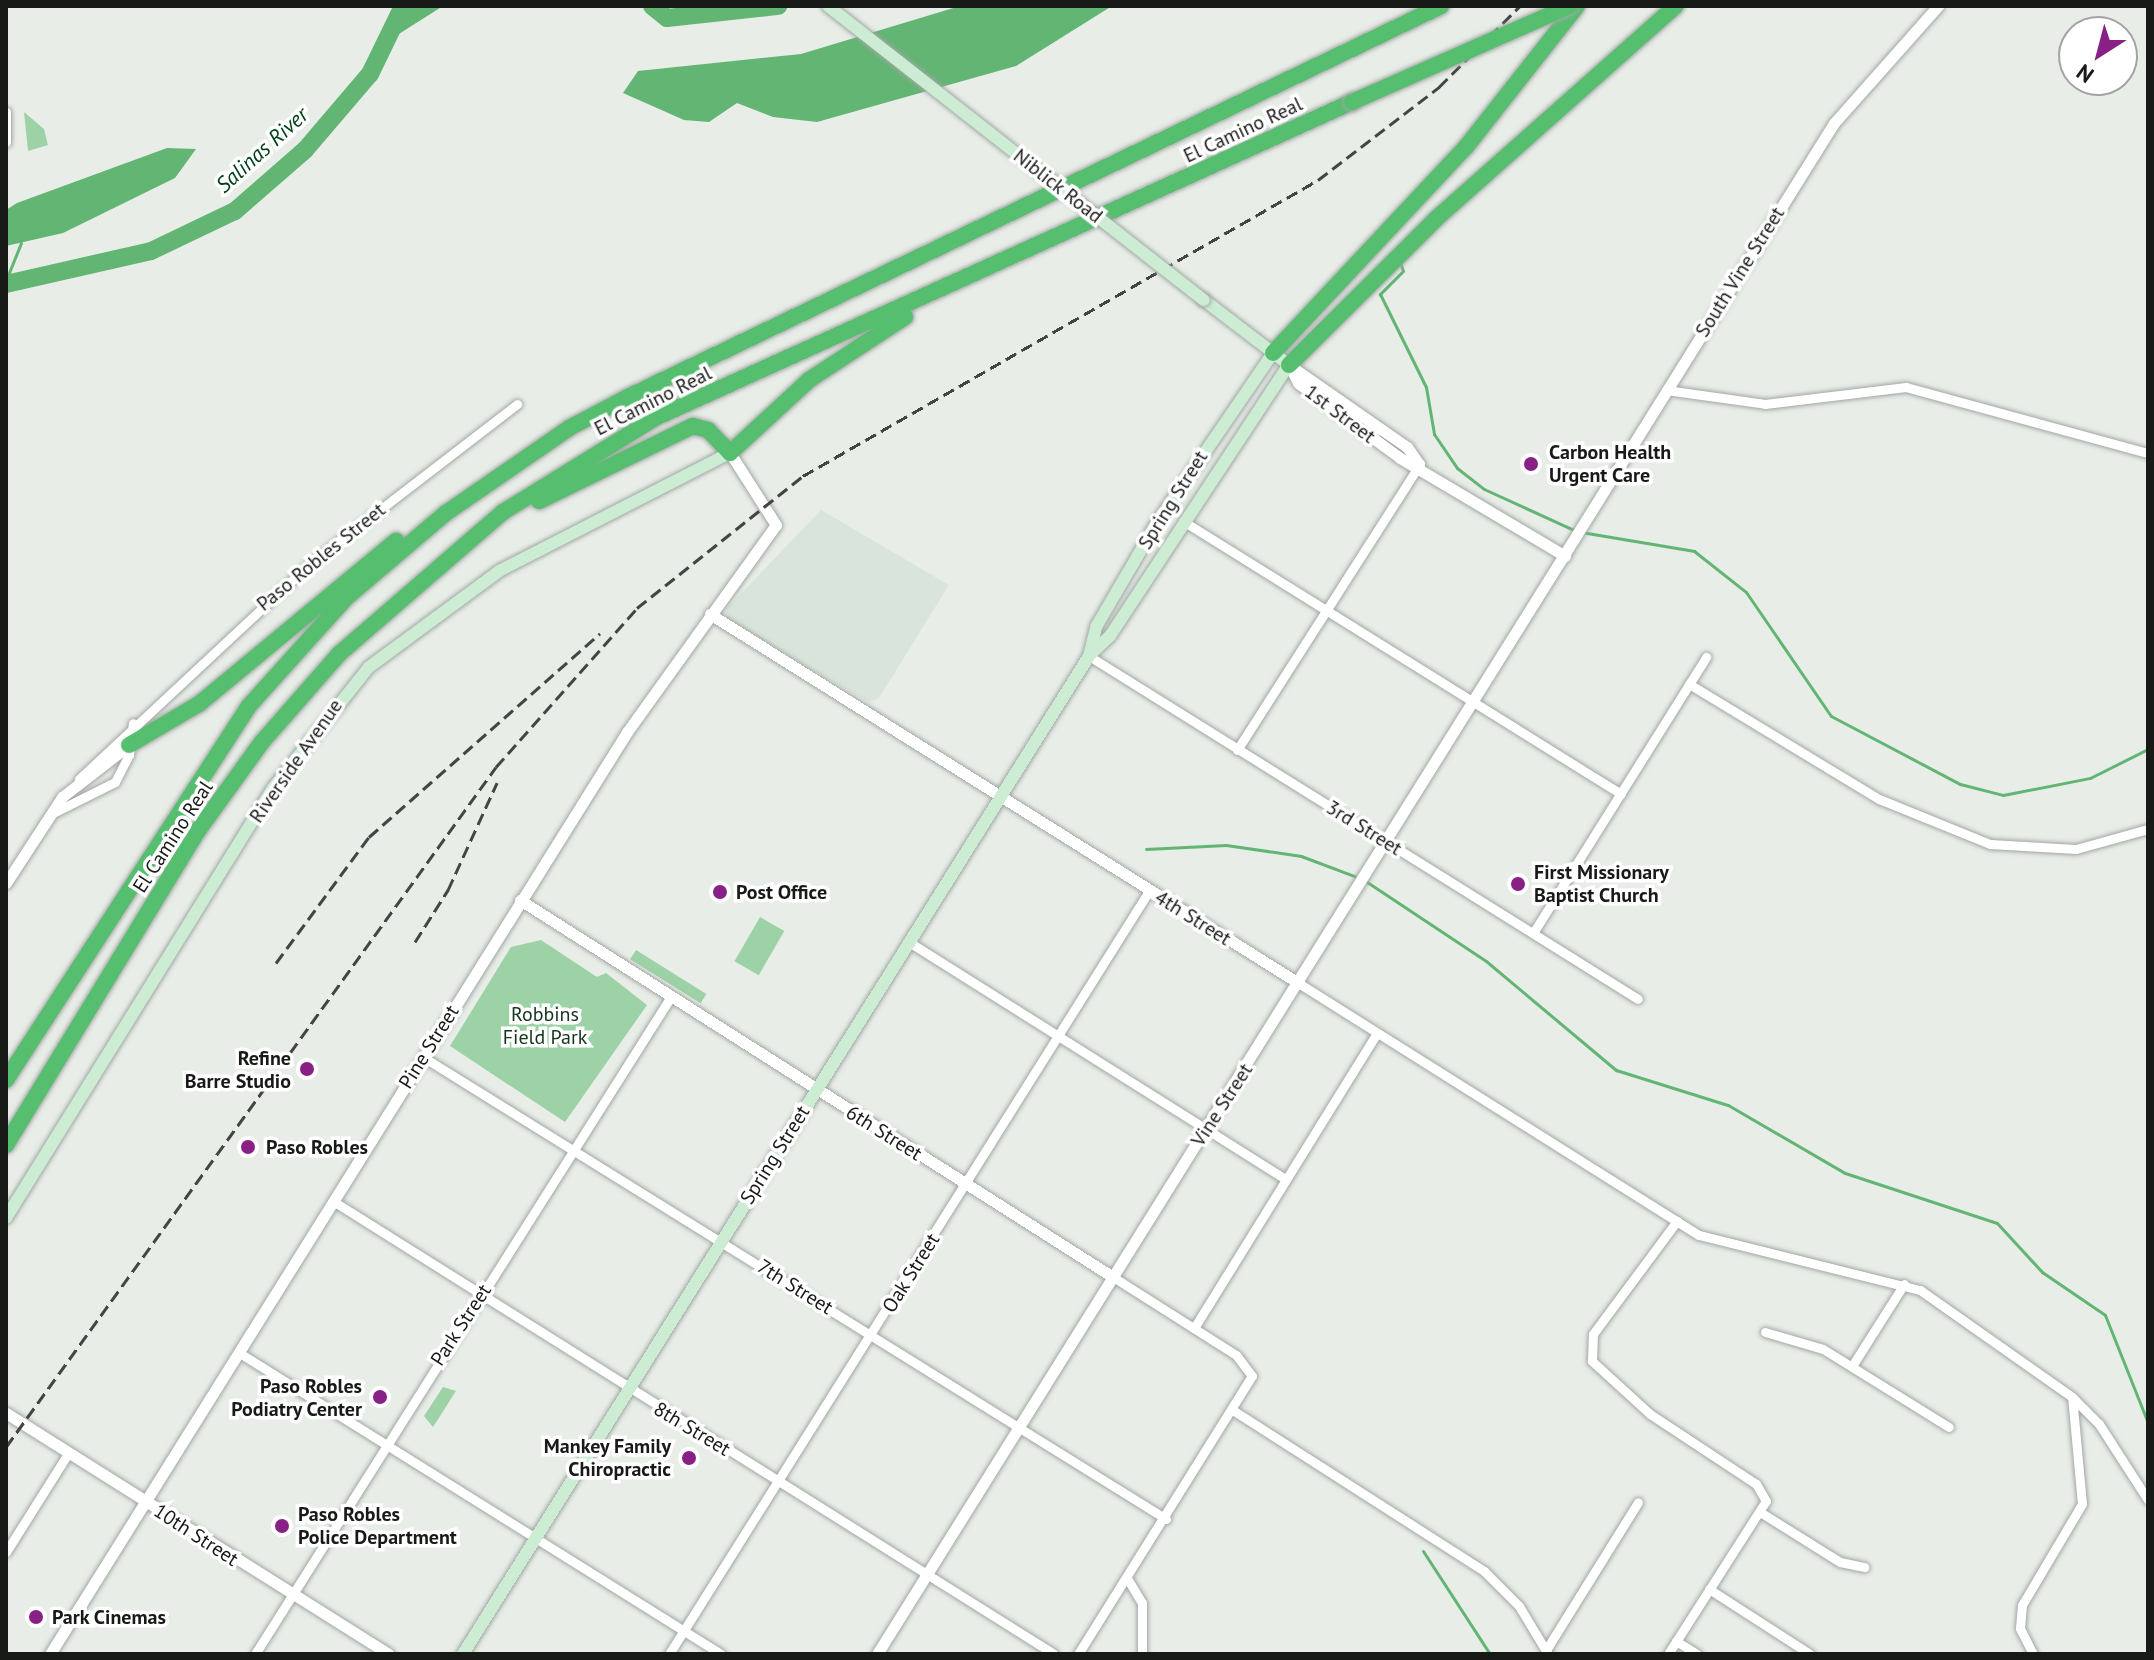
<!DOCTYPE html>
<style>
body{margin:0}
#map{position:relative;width:2154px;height:1660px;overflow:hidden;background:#e8ede8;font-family:"PT Sans",sans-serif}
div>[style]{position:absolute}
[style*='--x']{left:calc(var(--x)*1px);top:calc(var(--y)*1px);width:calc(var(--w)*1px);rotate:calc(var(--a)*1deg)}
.built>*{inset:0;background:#d9e5da}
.green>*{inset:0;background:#9cd2a5;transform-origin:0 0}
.water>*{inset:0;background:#63b574}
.stream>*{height:3px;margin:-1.5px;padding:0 1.5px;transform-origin:1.5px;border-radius:1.5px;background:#63b574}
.river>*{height:18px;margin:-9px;padding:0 9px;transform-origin:9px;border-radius:9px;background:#63b574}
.roads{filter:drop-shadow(0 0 2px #a2a7a3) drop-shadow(0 0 2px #a2a7a3)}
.minor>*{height:9px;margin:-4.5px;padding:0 4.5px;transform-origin:4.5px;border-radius:4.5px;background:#fff}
.tertiary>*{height:11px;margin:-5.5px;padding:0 5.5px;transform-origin:5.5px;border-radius:5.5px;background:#fff}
.secondary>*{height:12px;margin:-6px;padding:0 6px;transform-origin:6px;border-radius:6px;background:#ccecd4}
.motorway>*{height:16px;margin:-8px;padding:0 8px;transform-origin:8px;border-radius:8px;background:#55be6f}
.rail>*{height:3px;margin-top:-1.5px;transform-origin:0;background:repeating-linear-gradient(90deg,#424542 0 12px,transparent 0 18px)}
.bridges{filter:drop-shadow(0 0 2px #a2a7a3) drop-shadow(0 0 2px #a2a7a3)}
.secondary-bridge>*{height:12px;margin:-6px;padding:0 6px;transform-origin:6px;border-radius:6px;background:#ccecd4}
.motorway-bridge>*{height:16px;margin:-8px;padding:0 8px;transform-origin:8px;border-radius:8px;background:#55be6f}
.dots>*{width:22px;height:22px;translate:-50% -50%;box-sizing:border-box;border:4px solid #fff;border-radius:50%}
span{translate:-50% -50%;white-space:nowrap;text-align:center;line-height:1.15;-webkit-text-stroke:7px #fff;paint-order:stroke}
.street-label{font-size:20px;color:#181a18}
.poi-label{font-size:20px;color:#181a18;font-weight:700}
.left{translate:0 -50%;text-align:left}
.right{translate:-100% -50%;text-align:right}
.park-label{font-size:20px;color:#12341a}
.water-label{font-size:22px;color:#014118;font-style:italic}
.frame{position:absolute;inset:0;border:8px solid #181a18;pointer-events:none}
.north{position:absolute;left:2058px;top:16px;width:80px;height:80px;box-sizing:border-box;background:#fff;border:2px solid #a3a3a3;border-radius:50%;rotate:216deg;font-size:22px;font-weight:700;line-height:32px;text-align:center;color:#181a18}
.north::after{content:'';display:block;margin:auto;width:28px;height:36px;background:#892086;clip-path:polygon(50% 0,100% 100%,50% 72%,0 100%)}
</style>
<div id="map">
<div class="built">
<div style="clip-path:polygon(821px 510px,949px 585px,879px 698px,868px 702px,728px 620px,726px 609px)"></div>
</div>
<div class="green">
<div style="clip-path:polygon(24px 112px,44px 129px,48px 145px,28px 151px)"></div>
<div style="left:760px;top:917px;width:28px;height:51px;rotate:30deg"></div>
<div style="clip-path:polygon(541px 940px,597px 977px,606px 973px,647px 1005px,565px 1122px,450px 1046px,511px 947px)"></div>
<div style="left:636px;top:950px;width:83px;height:11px;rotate:32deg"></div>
<div style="clip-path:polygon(443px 1387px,456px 1391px,433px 1427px,424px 1416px)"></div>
</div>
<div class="water">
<div style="clip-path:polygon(403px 6px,443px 6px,391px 39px)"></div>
<div style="clip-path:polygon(960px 6px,1112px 6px,1016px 66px,817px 122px,773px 117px,737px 103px,709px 122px,684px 120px,623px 93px,638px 71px,801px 54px)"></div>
<div style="clip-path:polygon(167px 148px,196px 149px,175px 178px,63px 233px,6px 246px,6px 210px,17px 203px)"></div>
</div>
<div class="stream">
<div style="--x:1400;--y:262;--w:9;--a:72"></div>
<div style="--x:1403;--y:271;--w:33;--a:135"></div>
<div style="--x:1380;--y:294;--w:104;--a:63.7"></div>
<div style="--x:1426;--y:387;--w:48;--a:80.3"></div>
<div style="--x:1434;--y:434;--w:41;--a:55.9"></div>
<div style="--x:1457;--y:468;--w:34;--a:38"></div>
<div style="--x:1484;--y:489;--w:99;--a:24.5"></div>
<div style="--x:6;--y:280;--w:40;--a:-68"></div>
<div style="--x:1581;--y:532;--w:115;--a:9.5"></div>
<div style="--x:1694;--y:551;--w:66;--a:38.3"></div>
<div style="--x:1746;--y:592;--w:150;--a:55.6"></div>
<div style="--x:1831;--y:716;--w:146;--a:27.8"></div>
<div style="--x:1960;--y:784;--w:44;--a:14.3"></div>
<div style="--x:2003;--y:795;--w:89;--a:-11.1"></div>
<div style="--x:2090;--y:778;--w:65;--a:-26.6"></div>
<div style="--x:1146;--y:849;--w:80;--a:-2.9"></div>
<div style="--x:1226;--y:845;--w:76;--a:8.3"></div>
<div style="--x:1301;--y:856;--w:60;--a:20.6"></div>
<div style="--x:1364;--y:880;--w:146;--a:33.6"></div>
<div style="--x:1486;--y:961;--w:170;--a:40"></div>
<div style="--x:1616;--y:1070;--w:117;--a:17.4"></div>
<div style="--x:1728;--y:1105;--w:135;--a:30.2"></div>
<div style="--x:1845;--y:1173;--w:160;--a:18.2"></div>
<div style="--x:1997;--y:1223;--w:67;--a:47.4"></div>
<div style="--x:2042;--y:1272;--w:76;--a:34.3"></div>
<div style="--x:2105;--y:1315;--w:116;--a:68.3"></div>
<div style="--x:1423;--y:1551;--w:123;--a:57"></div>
</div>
<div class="river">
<div style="--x:652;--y:6;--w:19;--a:39"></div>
<div style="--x:667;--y:18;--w:112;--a:-6.2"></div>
<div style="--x:6;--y:284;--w:149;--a:-12.8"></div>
<div style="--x:151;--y:251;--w:93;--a:-25.5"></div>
<div style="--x:235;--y:211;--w:93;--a:-41.1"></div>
<div style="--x:305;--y:150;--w:100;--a:-49.5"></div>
<div style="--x:370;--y:74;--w:76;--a:-64.1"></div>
</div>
<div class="roads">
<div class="minor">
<div style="--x:6;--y:112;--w:30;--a:90"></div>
<div style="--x:1666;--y:390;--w:100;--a:8"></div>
<div style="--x:1765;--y:404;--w:142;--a:-6.9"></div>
<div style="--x:1906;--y:387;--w:251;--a:15.3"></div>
<div style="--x:1183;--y:521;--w:516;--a:31.93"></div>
<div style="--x:1089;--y:656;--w:647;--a:32"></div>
<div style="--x:1689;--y:684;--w:222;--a:31.2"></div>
<div style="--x:1879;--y:799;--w:120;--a:22.1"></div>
<div style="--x:1990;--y:844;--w:86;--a:3.3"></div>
<div style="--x:2076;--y:849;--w:75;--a:-15.5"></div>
<div style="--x:1237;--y:750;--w:340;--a:-57.4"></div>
<div style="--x:79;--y:779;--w:318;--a:-43"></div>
<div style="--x:312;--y:562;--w:259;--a:-37.6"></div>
<div style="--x:53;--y:813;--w:69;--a:-26.6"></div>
<div style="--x:115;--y:782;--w:30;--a:-63"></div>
<div style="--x:129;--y:755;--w:32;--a:-83"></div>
<div style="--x:1533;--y:933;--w:326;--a:-57.9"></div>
<div style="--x:909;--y:942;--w:444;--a:32.2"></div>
<div style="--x:1300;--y:984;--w:471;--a:32.2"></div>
<div style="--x:1699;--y:1235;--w:228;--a:14"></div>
<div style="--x:1920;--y:1290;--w:186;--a:35.1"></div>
<div style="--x:2072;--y:1397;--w:38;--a:45"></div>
<div style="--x:2099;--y:1424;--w:90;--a:57.2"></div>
<div style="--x:423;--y:1057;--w:875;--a:31.87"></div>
<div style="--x:333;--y:1201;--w:851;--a:32.14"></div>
<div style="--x:1194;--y:1328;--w:347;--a:-58.2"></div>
<div style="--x:1765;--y:1332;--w:60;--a:16.3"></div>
<div style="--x:1823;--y:1349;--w:148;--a:31.8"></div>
<div style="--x:238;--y:1352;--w:570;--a:32.02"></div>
<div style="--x:1852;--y:1366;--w:97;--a:-57.6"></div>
<div style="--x:1234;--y:1411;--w:297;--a:32.6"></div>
<div style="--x:1484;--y:1571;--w:49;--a:45"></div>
<div style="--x:1519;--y:1606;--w:56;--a:58.9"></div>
<div style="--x:1760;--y:1512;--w:94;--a:32"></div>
<div style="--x:1840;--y:1562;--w:25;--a:12"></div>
<div style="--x:6;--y:1552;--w:118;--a:-57.8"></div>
<div style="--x:1127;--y:1578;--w:29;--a:59"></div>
<div style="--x:1142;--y:1603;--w:51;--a:90"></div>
<div style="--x:1709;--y:1589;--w:120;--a:32.8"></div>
<div style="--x:1676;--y:1641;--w:25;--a:32"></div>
<div style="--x:1546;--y:1650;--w:174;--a:-58.1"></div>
<div style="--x:255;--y:1654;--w:776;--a:-57.68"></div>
<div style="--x:669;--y:1654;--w:901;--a:-57.83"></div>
<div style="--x:1078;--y:1654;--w:328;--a:-58"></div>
<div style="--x:1252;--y:1376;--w:26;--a:-127"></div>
<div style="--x:1236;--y:1355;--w:146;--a:-147.6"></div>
<div style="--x:1668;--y:1654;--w:182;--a:-57.4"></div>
<div style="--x:1766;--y:1501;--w:20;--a:-120"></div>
<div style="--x:1756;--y:1484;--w:127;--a:-146.6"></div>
<div style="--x:1650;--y:1414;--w:79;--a:-137.6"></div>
<div style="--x:1592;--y:1361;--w:27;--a:-88"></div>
<div style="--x:1593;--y:1334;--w:141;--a:-53.4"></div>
<div style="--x:2033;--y:1654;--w:29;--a:-117"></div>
<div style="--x:2020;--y:1628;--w:23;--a:-85"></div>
<div style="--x:2022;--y:1605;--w:117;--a:-59.3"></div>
<div style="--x:2082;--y:1504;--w:107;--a:-95.3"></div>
</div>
<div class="tertiary">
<div style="--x:1289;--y:365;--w:20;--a:63"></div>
<div style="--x:1298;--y:383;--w:127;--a:36.3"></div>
<div style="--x:1400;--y:458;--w:192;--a:30.7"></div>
<div style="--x:1289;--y:365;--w:144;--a:34.8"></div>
<div style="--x:1407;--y:447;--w:21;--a:55"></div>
<div style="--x:710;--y:614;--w:696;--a:32.09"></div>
<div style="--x:6;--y:883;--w:103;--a:-56.9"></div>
<div style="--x:62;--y:797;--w:85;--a:-37.8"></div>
<div style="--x:520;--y:900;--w:703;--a:32.45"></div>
<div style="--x:6;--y:1413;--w:452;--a:32.2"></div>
<div style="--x:50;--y:1654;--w:1088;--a:-57.96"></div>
<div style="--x:627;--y:732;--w:255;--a:-54.3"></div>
<div style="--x:776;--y:525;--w:85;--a:-122.6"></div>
<div style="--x:877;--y:1654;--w:1805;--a:-57.99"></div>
<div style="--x:1834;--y:123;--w:157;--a:-48.4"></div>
</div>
<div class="secondary">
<div style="--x:828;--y:6;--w:287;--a:38.1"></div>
<div style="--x:1089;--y:656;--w:30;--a:-76"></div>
<div style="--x:1096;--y:627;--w:123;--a:-59.7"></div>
<div style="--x:1158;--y:521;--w:204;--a:-55.6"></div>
<div style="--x:6;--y:1218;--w:506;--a:-58.16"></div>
<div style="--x:273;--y:788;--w:154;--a:-51.6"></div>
<div style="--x:369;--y:667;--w:162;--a:-36.4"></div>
<div style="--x:499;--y:571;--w:259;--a:-27.1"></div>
<div style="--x:463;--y:1654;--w:1178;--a:-57.9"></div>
<div style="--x:1089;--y:656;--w:29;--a:-44"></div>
<div style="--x:1110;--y:636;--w:325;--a:-56.6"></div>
<div style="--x:1289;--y:365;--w:107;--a:-142.6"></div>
</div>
<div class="motorway">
<div style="--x:1273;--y:353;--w:282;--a:-46.9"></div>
<div style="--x:1466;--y:147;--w:179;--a:-51.8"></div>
<div style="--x:1289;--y:365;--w:210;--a:-44.8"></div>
<div style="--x:1438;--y:217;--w:318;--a:-41.6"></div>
<div style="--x:539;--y:501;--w:171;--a:-26"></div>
<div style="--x:693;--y:426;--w:16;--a:15"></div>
<div style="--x:708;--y:430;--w:32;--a:46"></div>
<div style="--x:730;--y:453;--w:108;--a:-42.7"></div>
<div style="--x:809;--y:380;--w:115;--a:-33.3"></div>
<div style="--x:129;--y:745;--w:81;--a:-30.4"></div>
<div style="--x:199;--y:704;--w:256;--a:-39.6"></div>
<div style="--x:6;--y:1080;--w:445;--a:-57"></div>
<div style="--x:248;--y:707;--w:147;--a:-48"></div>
<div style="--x:346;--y:598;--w:131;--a:-40.4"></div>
<div style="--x:446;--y:513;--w:150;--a:-34.6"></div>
<div style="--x:569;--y:428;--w:67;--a:-27.7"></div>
<div style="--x:628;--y:397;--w:902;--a:-25.68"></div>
<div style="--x:6;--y:1145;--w:367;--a:-58.6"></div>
<div style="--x:197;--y:832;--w:111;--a:-54.2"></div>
<div style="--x:262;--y:742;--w:117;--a:-48.8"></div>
<div style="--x:339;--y:654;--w:217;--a:-40.9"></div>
<div style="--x:503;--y:512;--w:179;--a:-31.7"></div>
<div style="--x:655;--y:418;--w:765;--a:-24.39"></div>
</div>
</div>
<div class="rail">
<div style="--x:415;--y:942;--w:62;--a:-57.6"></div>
<div style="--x:448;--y:890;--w:118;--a:-65.4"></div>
<div style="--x:276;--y:963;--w:157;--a:-53.6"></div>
<div style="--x:369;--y:837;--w:308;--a:-41.4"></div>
<div style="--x:6;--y:1447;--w:838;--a:-54.22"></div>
<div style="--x:496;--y:767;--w:213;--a:-48.4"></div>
<div style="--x:637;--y:608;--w:212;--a:-38.5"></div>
<div style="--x:803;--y:476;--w:594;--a:-29.89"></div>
<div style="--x:1318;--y:180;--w:153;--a:-37.5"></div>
<div style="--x:1439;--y:87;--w:115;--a:-45"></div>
</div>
<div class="bridges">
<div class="secondary-bridge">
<div style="--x:1054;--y:183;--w:190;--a:38"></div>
</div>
<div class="motorway-bridge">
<div style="--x:1352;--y:102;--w:238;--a:-23.8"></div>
</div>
</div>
<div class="dots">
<div style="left:1531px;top:464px;background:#892086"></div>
<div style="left:1518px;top:884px;background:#892086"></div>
<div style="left:720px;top:892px;background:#892086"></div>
<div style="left:307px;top:1069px;background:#892086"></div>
<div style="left:248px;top:1147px;background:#892086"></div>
<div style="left:380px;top:1397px;background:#892086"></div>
<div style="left:689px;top:1458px;background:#892086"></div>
<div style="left:282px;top:1526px;background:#892086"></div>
<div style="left:36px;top:1617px;background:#892086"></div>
</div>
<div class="street-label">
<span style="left:1243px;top:130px;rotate:-25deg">El Camino Real</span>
<span style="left:1058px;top:186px;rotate:38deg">Niblick Road</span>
<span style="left:1740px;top:272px;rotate:-58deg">South Vine Street</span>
<span style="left:653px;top:401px;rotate:-27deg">El Camino Real</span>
<span style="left:1340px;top:414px;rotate:37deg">1st Street</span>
<span style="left:1173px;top:500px;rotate:-58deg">Spring Street</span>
<span style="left:321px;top:557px;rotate:-39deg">Paso Robles Street</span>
<span style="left:296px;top:761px;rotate:-55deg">Riverside Avenue</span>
<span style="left:1364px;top:828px;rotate:32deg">3rd Street</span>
<span style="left:173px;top:837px;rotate:-57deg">El Camino Real</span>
<span style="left:1193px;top:918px;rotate:32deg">4th Street</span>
<span style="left:429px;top:1047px;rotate:-58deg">Pine Street</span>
<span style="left:1222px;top:1105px;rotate:-57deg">Vine Street</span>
<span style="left:884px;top:1133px;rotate:32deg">6th Street</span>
<span style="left:775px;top:1155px;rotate:-58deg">Spring Street</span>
<span style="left:911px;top:1273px;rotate:-58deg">Oak Street</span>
<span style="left:795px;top:1287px;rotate:32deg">7th Street</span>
<span style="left:461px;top:1325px;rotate:-57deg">Park Street</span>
<span style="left:692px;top:1429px;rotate:31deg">8th Street</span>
<span style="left:196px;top:1535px;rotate:33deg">10th Street</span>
</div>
<div class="poi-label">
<span class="left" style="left:1549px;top:464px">Carbon Health<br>Urgent Care</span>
<span class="left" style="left:1534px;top:884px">First Missionary<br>Baptist Church</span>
<span class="left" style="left:736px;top:892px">Post Office</span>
<span class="right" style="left:291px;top:1070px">Refine<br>Barre Studio</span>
<span class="left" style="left:266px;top:1147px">Paso Robles</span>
<span class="right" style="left:362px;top:1398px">Paso Robles<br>Podiatry Center</span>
<span class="right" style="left:671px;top:1458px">Mankey Family<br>Chiropractic</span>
<span class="left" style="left:298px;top:1526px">Paso Robles<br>Police Department</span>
<span class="left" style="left:52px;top:1617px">Park Cinemas</span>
</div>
<div class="park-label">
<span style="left:545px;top:1026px">Robbins<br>Field Park</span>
</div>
<div class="water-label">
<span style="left:262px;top:150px;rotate:-42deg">Salinas River</span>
</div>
<div class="frame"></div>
<div class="north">N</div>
</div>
